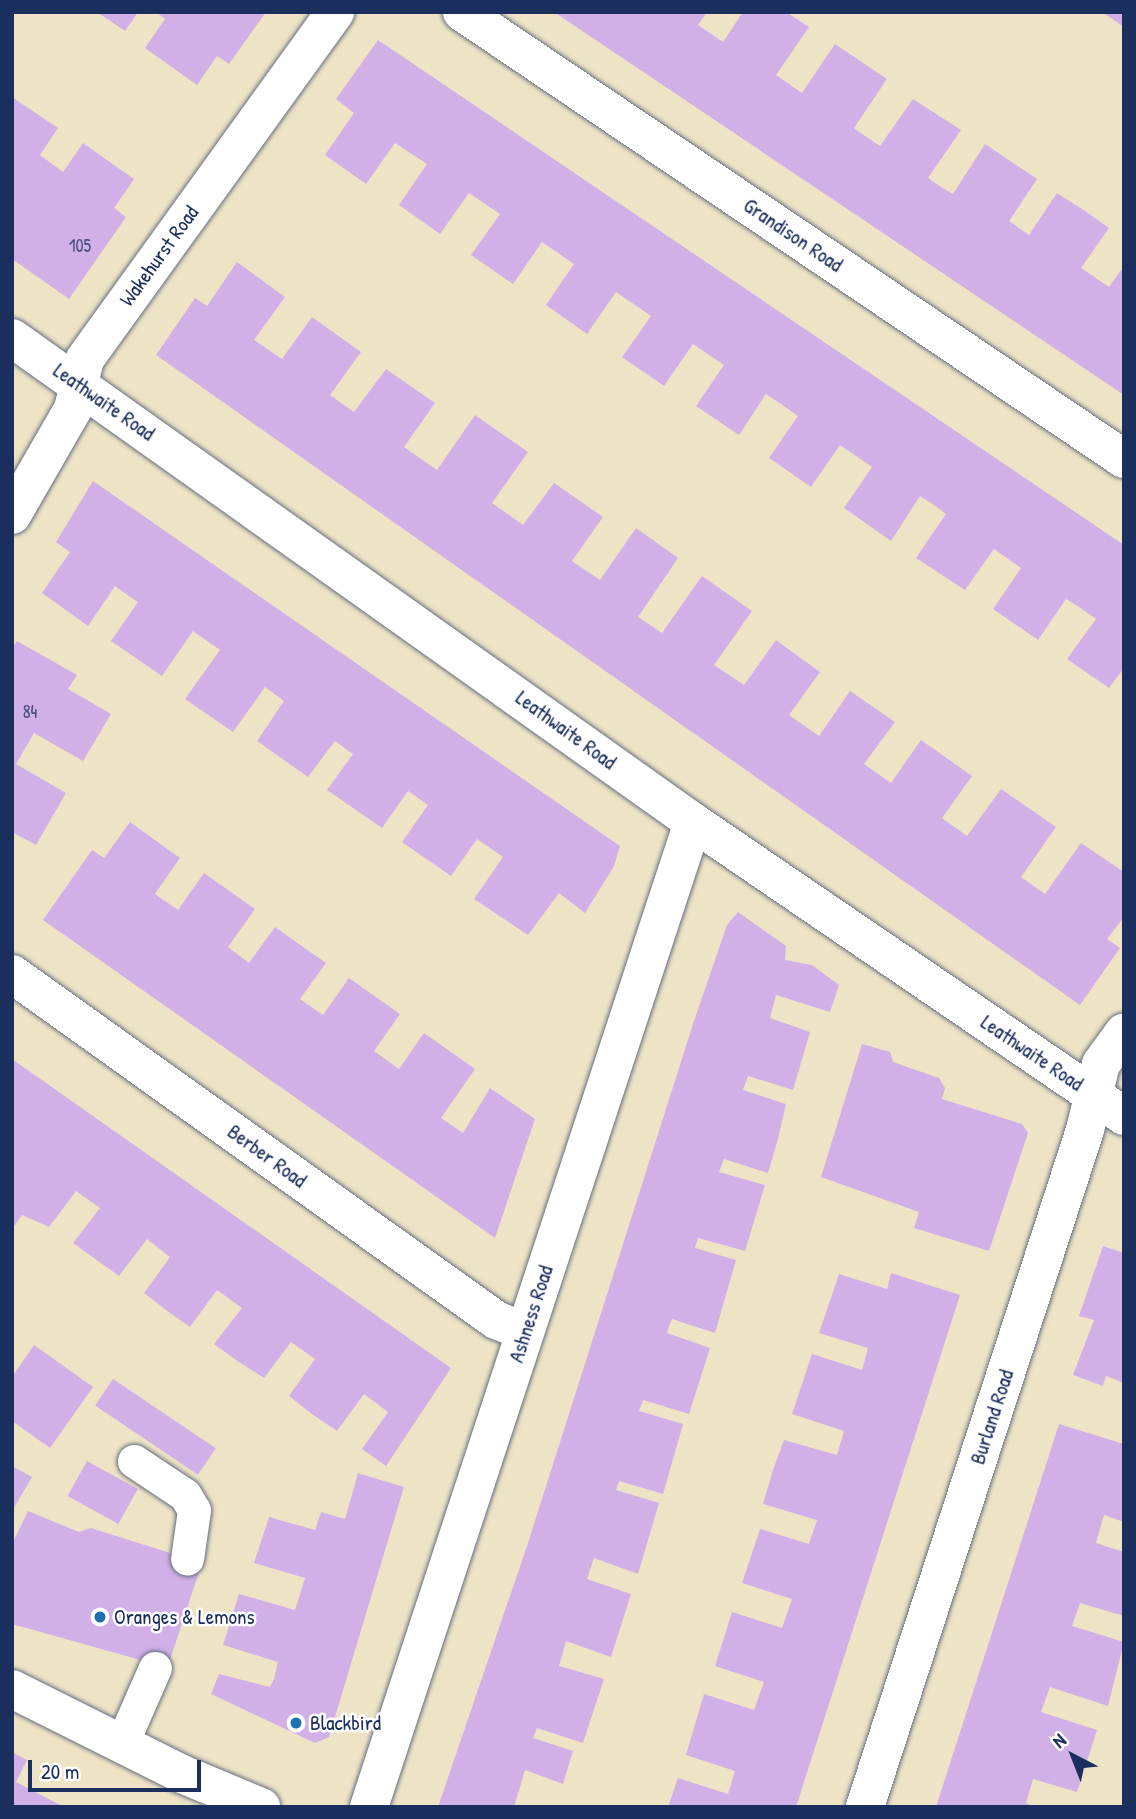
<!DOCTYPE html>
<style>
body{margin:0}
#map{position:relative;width:1136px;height:1819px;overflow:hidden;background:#eee4c5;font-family:"Patrick Hand",sans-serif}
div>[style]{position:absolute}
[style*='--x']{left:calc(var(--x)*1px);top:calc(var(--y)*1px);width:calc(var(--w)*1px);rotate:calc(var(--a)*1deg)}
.building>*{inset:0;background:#d1b0e7;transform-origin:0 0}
.roads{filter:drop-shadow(0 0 2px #656e82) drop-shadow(0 0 2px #656e82)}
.lane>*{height:33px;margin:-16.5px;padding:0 16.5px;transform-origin:16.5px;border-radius:16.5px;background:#fff}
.street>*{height:38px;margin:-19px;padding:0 19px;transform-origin:19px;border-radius:19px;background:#fff}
.dots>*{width:19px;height:19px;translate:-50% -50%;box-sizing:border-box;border:4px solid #fff;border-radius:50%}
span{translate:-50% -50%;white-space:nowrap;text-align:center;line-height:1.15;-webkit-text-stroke:5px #fff;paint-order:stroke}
.number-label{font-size:18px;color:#484f80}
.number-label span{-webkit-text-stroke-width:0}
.street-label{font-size:21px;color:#1b2f5e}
.poi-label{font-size:21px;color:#1b2f5e}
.left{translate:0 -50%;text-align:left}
.frame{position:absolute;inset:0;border:14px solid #1b2f5e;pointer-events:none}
.north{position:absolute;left:1038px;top:1721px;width:70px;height:70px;-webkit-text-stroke:5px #fff;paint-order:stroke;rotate:318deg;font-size:19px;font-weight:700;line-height:28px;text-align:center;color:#1b2f5e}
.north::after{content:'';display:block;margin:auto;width:24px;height:32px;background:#1b2f5e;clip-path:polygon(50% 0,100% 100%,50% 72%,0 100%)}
.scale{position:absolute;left:28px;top:1760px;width:173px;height:32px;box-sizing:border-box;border:4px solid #1b2f5e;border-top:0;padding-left:9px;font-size:21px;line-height:24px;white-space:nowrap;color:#1b2f5e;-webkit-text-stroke:5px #fff;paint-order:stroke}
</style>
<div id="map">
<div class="building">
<div style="clip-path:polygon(97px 12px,138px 12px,125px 31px)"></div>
<div style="clip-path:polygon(156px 12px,266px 12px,229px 64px,217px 56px,197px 85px,145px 48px,165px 19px)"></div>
<div style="clip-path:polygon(554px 12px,707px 12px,698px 25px,723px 42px,743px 12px,786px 12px,809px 27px,776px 75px,802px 93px,835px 44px,887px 79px,854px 128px,865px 136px,880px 146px,913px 99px,961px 130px,928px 178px,941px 187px,953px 194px,985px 144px,1037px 179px,1009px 221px,1029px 235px,1057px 193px,1085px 211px,1109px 228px,1081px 268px,1109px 287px,1124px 266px,1124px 395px)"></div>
<div style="clip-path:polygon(1102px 12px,1124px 12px,1124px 27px)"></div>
<div style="clip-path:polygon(378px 40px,1124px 545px,1124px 668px,1109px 688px,1067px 659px,1096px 619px,1079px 607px,1066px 599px,1038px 640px,993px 609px,1021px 568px,994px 549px,965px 590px,916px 558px,946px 514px,934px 505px,920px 496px,891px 541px,844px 508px,872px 467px,840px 445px,811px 487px,769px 458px,798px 416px,781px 404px,766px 394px,739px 435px,696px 406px,724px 365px,693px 344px,664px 386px,622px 357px,651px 316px,616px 292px,587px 334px,546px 305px,574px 264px,542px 242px,513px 284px,471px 255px,500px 214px,469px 193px,440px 234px,399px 205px,427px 164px,395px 143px,366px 184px,325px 155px,354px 113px,336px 99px)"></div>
<div style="clip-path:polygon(12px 97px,58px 128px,40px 155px,63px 172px,83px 143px,134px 179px,114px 208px,126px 217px,69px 299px,12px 259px)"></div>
<div style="clip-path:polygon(237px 262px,285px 297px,254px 340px,282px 359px,312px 317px,361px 352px,330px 395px,354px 412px,386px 369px,435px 403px,404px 447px,437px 470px,475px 415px,528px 452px,492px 503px,523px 525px,554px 483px,603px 517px,572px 561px,600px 580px,636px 528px,678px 558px,638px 617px,662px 633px,702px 576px,752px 611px,714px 665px,744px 685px,776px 640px,820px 672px,789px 715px,819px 736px,850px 691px,895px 722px,864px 764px,891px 783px,921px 740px,972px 776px,942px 818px,967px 836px,1001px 789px,1056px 827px,1021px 877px,1045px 894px,1081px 843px,1124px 872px,1124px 917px,1107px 939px,1120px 948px,1080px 1005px,156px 355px,195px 298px,207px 306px)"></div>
<div style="clip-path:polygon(93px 481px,620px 846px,614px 866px,585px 913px,559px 893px,528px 935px,474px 899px,503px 857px,477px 839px,451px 876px,402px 842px,428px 805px,408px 791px,382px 828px,327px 790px,353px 754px,335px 741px,308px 777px,257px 741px,284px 701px,265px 687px,233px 732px,185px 699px,220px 650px,203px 638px,193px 631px,162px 676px,111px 641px,138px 602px,126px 594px,115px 586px,88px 626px,42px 593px,70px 552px,56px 542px)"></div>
<div style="clip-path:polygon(17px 641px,77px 675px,68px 689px,111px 714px,83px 761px,34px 733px,16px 764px,66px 793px,36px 845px,12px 832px,12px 649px)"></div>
<div style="clip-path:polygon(130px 822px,180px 858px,155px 894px,178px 910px,204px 873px,255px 909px,228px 947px,249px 963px,275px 927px,326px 963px,300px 999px,323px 1015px,349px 978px,400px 1014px,374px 1051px,399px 1069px,424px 1033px,475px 1069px,441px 1118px,463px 1133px,490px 1088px,535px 1119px,495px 1238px,43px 920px,92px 850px,104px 858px)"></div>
<div style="clip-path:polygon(738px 912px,786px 946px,785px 960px,812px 965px,839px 985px,830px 1012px,776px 995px,770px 1018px,810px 1032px,793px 1090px,748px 1076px,743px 1090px,786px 1104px,778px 1139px,768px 1173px,724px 1159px,719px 1172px,765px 1185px,745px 1251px,698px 1238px,695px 1248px,736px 1260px,715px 1333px,672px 1319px,669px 1326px,667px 1333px,710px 1348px,689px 1414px,643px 1400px,639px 1411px,683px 1424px,663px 1494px,619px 1481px,616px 1490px,659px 1503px,638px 1574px,594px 1558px,587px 1579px,631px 1594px,611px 1657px,566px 1641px,559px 1666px,604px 1679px,583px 1743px,537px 1728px,533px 1738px,573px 1751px,563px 1784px,525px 1770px,514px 1807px,438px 1807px,527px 1546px,693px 1024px,727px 925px)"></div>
<div style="clip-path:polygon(862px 1044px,890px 1052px,893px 1062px,939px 1078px,945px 1088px,942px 1099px,1022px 1124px,1028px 1133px,989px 1251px,914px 1228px,919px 1212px,821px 1177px)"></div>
<div style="clip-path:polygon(12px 1059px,451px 1368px,386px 1466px,362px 1449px,388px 1412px,364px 1394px,337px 1431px,312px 1414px,289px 1396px,315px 1359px,291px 1342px,264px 1378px,239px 1362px,214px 1344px,242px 1308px,217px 1290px,190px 1327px,170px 1313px,144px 1293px,170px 1257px,147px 1239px,119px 1276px,73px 1243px,100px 1208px,76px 1191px,49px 1227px,22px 1215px,12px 1229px)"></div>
<div style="clip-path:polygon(1103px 1246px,1124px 1253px,1124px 1383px,1106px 1376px,1103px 1386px,1073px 1375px,1094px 1320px,1079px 1316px)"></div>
<div style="clip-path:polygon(891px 1273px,960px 1295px,796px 1807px,668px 1807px,678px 1778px,728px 1794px,735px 1771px,686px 1755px,704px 1694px,754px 1710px,764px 1682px,715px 1666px,732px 1612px,782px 1628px,792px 1599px,742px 1583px,760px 1529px,809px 1544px,817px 1520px,763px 1504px,773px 1470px,784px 1440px,837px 1455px,844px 1431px,792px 1414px,812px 1354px,862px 1370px,868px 1348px,819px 1333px,839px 1274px,887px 1289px)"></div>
<div style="clip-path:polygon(34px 1345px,93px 1387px,50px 1448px,12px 1421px,12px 1377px)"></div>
<div style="left:113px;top:1379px;width:124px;height:32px;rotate:34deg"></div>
<div style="clip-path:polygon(1059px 1424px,1124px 1444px,1124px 1522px,1104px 1515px,1096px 1543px,1124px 1552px,1124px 1616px,1080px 1603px,1072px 1626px,1124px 1642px,1108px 1706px,1050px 1687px,1041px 1712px,1097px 1730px,1077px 1792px,1033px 1779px,1026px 1803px,1035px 1807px,936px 1807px)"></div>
<div style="left:87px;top:1461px;width:58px;height:40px;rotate:29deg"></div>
<div style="clip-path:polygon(12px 1466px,32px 1477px,12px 1511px)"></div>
<div style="clip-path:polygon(358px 1473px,404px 1487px,329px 1737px,315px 1743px,211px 1694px,219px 1674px,270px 1687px,274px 1679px,278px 1662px,223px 1645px,239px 1594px,295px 1610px,305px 1578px,254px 1563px,269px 1517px,315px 1530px,321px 1512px,345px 1519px)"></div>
<div style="clip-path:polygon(28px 1511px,79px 1532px,91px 1528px,202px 1563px,166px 1672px,137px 1659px,12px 1624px,12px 1544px)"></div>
<div style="clip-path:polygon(12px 1752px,27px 1760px,16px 1782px,64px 1807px,12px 1807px)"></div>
</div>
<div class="roads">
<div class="lane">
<div style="--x:134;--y:1461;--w:61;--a:33.7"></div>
<div style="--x:185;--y:1495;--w:17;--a:59"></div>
<div style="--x:194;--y:1510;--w:49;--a:98.1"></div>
<div style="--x:122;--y:1743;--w:82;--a:-66.3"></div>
</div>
<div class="street">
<div style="--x:462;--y:12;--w:799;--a:34.03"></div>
<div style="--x:12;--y:338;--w:835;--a:35.4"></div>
<div style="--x:693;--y:822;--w:522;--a:34.3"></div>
<div style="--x:12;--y:515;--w:122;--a:-60.1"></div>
<div style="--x:73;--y:409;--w:51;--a:-76.5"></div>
<div style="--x:85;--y:359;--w:428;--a:-54.2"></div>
<div style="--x:12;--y:974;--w:595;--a:35.56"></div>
<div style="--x:496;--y:1320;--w:31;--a:22"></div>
<div style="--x:12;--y:1689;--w:190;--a:26.6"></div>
<div style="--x:182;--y:1774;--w:86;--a:22.7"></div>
<div style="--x:369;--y:1807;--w:1037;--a:-71.79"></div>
<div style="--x:865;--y:1807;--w:712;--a:-72"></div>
<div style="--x:1085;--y:1130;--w:68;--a:-76.4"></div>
<div style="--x:1101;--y:1064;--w:39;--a:-54"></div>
</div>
</div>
<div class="dots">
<div style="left:100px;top:1617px;background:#1f6fb2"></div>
<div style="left:296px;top:1723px;background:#1f6fb2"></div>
</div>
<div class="number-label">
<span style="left:80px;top:246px">105</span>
<span style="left:30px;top:712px">84</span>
</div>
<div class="street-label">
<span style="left:793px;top:235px;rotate:34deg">Grandison Road</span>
<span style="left:159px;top:256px;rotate:-54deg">Wakehurst Road</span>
<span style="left:104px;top:402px;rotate:35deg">Leathwaite Road</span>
<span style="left:566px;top:730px;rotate:36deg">Leathwaite Road</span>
<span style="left:1032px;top:1053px;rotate:34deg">Leathwaite Road</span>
<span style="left:267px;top:1156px;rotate:36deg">Berber Road</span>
<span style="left:531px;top:1314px;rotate:-72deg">Ashness Road</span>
<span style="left:992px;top:1417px;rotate:-72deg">Burland Road</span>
</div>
<div class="poi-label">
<span class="left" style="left:114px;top:1617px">Oranges &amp; Lemons</span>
<span class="left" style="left:310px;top:1723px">Blackbird</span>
</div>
<div class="frame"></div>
<div class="north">N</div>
<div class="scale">20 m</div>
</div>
